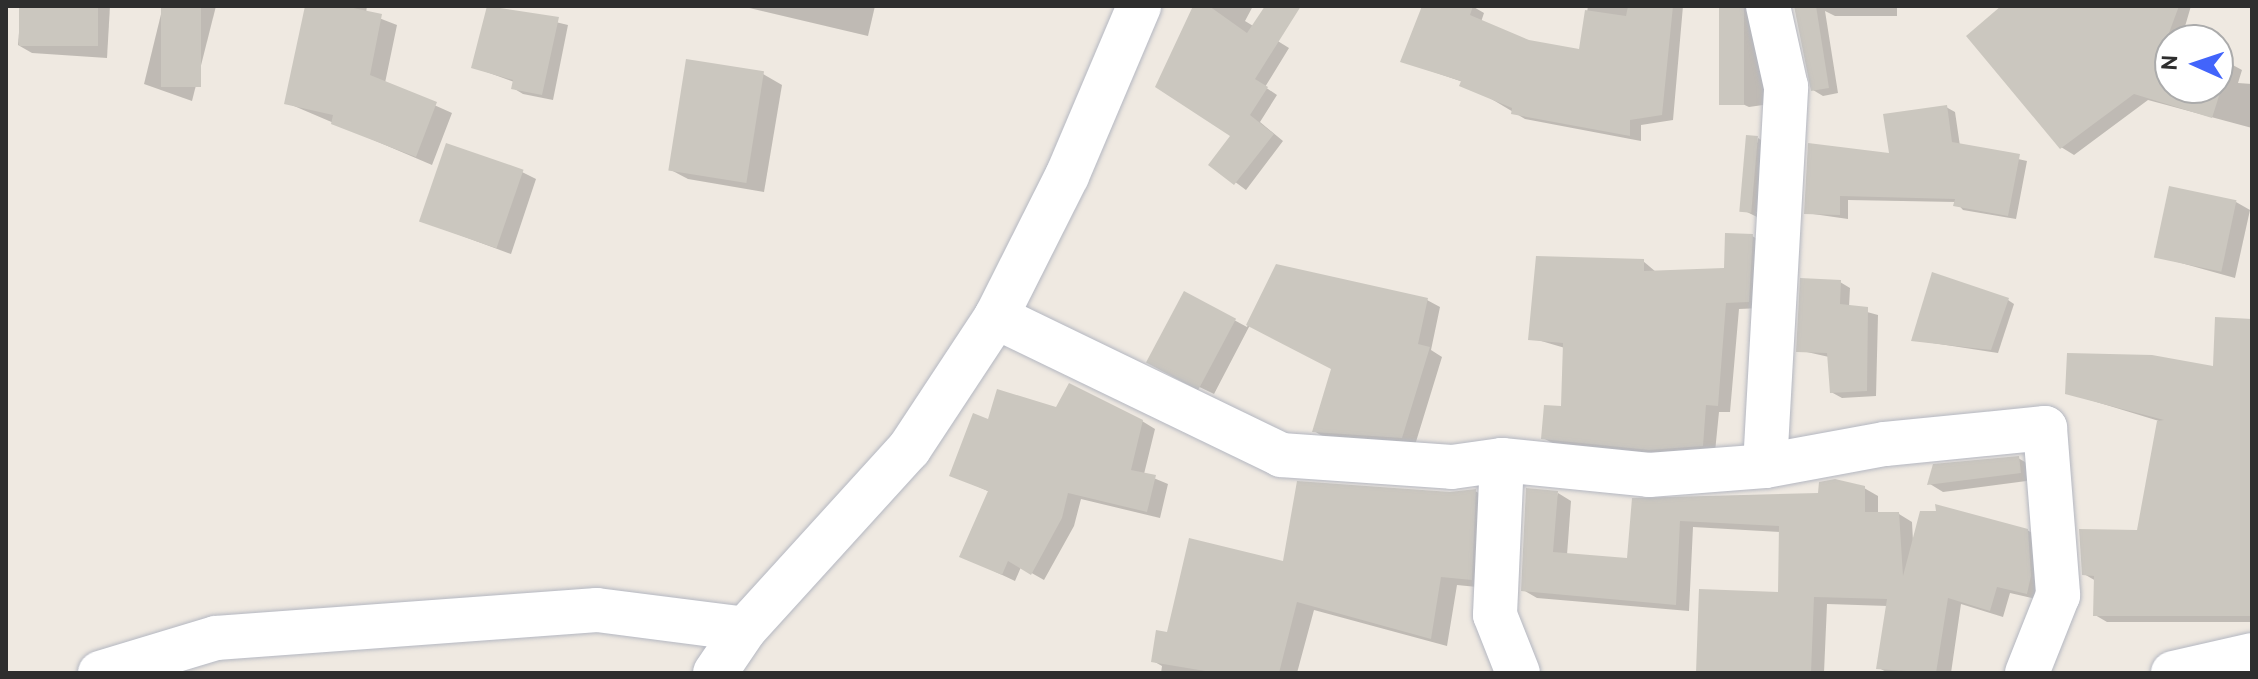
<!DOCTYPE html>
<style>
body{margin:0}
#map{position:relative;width:2258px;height:679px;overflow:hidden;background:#efe9e1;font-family:Overpass,sans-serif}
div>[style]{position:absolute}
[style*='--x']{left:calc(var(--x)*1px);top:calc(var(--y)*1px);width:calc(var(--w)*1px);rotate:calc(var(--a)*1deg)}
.shadow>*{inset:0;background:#0003}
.building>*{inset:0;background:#cbc7bf;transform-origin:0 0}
.roads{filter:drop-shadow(0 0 2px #b4b7c1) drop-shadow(0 0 2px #b4b7c1)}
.street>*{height:44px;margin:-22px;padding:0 22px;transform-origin:22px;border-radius:22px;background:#fff}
span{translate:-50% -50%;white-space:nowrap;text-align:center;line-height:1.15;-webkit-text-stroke:6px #fff;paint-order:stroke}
.frame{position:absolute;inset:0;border:8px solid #2e2e2e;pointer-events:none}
.north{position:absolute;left:2154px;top:24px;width:80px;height:80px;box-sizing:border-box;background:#fff;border:2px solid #ababab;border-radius:50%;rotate:273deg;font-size:22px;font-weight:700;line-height:32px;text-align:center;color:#2e2e2e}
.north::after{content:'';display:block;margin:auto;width:28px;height:36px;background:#4264fb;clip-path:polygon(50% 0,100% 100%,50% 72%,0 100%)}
</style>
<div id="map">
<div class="shadow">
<div style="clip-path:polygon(21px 6px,110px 6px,107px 58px,32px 53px,18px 45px)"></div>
<div style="clip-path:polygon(163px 6px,216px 6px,192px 101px,144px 84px)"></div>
<div style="clip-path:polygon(308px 6px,367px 6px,366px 13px,397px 25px,385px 83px,452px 113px,432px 165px,287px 103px)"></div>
<div style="clip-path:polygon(489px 6px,568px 25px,553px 100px,523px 94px,513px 88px,514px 82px,473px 67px)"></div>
<div style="clip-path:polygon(741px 6px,875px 6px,868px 36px)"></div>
<div style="clip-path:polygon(1195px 6px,1253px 6px,1245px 21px,1289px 48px,1265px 87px,1277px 95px,1260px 122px,1283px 141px,1246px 190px,1211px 164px,1233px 136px)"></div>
<div style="clip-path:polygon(1423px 6px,1472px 6px,1484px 13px,1481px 22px,1528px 42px,1581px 51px,1588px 6px,1683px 6px,1673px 120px,1641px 125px,1641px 141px,1525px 119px,1463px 82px,1402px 61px)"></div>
<div style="clip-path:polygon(1721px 6px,1757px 6px,1770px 104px,1749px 107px,1738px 102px)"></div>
<div style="clip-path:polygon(1795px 6px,1897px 6px,1897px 16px,1835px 16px,1825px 11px,1838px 93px,1823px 96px,1813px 90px)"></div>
<div style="clip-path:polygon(2003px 6px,2191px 6px,2181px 40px,2170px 40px,2170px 88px,2218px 88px,2218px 59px,2229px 63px,2242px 70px,2238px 83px,2252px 84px,2252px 128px,2148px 100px,2074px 155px,2061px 147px)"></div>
<div style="clip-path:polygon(763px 74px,782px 85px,764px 192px,688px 179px,669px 169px)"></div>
<div style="clip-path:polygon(1946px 107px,1955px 112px,1960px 146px,2027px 161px,2016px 219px,1963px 210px,1956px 202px,1848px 200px,1848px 219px,1806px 213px,1891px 156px)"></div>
<div style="clip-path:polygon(1758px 138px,1771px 146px,1767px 218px,1756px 212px,1761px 219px,1745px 211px)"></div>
<div style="clip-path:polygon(522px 172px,536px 179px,511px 254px,422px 221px)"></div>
<div style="clip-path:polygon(2236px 202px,2250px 210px,2235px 278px,2156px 256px)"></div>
<div style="clip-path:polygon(1752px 236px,1765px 243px,1761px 308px,1739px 309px,1730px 412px,1719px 412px,1715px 452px,1664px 456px,1556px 445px,1543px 438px,1562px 408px,1565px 348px,1531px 338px,1643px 261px,1656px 272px,1726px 270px)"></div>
<div style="clip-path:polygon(1277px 266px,1427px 300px,1440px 307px,1431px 350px,1442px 357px,1415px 445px,1327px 439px,1314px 431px,1334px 369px,1250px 325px,1214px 394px,1162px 369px,1184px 293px,1247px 327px)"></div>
<div style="clip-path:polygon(1840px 282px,1850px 288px,1849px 307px,1878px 315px,1876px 396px,1842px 398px,1831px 392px,1829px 357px,1798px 350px)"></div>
<div style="clip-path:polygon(2008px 300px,2014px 304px,1998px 353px,1913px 340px)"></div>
<div style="clip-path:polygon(2252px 321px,2252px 622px,2107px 622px,2095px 615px,2096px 581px,2084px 574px,2138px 532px,2159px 421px,2067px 393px,2215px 368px)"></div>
<div style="clip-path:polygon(1057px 410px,1142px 421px,1155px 429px,1144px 474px,1168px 484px,1160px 518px,1081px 499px,1074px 526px,1044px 580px,1021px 567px,1015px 581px,962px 556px,990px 492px,952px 475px,989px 422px)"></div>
<div style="clip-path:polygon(2018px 458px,2032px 466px,2034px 480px,1943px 492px,1930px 484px)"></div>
<div style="clip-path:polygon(1864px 488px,1878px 496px,1878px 514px,1899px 514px,1912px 522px,1913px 541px,2027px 530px,2041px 538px,2041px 600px,2010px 593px,2003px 617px,1961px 604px,1951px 673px,1888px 673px,1879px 668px,1888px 606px,1827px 604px,1824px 673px,1697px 673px,1780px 594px,1781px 532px,1693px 527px,1689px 611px,1537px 598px,1523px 590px,1558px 493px,1571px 501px,1567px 555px,1629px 560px,1634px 500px,1820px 495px)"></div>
<div style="clip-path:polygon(1475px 491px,1491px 500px,1487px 588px,1457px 585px,1447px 646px,1314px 610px,1297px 673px,1161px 673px,1162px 666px,1153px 661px,1168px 634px,1284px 563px,1450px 494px)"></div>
</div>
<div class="building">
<div style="left:19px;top:6px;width:79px;height:40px"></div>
<div style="left:161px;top:6px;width:40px;height:81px"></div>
<div style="clip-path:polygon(305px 6px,344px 6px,382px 14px,370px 75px,437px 102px,416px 157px,331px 124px,333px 115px,284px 104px)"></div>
<div style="clip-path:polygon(487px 6px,559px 17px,542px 95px,511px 89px,513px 80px,471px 68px)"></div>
<div style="clip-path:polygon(1193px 6px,1209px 6px,1247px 33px,1265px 6px,1301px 6px,1255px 79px,1268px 87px,1250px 115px,1274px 134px,1234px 185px,1208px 165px,1230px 136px,1155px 87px)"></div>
<div style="clip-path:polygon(1422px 6px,1473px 6px,1470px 15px,1529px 40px,1579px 49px,1585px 10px,1626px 16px,1628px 6px,1673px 6px,1662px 115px,1630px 120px,1630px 136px,1511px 114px,1512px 108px,1459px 86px,1461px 81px,1400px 62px)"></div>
<div style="left:1719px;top:6px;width:25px;height:99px"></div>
<div style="clip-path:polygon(1794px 6px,1816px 6px,1829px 88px,1811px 91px)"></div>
<div style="clip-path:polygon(2001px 6px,2179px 6px,2166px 41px,2170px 42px,2170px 88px,2218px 88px,2218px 57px,2230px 61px,2212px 118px,2134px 94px,2060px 149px,1966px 36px)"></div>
<div style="left:686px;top:59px;width:79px;height:113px;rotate:9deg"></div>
<div style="clip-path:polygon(1947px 105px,1952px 142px,2020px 154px,2008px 216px,1953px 206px,1955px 199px,1840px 196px,1840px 215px,1804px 214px,1808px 143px,1889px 153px,1883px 114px)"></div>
<div style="left:1746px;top:135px;width:12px;height:77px;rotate:5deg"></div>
<div style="left:446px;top:143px;width:82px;height:83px;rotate:19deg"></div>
<div style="left:2169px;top:186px;width:69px;height:73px;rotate:12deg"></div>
<div style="clip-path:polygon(1725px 233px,1753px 234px,1749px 302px,1726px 303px,1718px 406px,1706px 405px,1703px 446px,1649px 450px,1541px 439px,1544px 405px,1561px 406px,1563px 343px,1528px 340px,1536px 256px,1644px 259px,1644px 271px,1724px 268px)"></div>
<div style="clip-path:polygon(1276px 264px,1428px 298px,1418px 344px,1430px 347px,1402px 438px,1312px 432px,1331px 369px,1246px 325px)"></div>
<div style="clip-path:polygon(1932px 272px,2009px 298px,1991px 350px,1911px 341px)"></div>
<div style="clip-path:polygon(1800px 278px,1841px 280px,1840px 304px,1868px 307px,1867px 391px,1830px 393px,1827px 353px,1796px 352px)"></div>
<div style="left:1184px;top:291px;width:59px;height:81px;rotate:28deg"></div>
<div style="clip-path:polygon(2215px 317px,2252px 319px,2252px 616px,2093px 616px,2094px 576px,2082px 575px,2079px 529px,2137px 530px,2157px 421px,2164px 420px,2065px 394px,2067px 353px,2152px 355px,2213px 366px)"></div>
<div style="clip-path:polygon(1069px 383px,1143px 420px,1131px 470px,1156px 475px,1147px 512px,1068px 493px,1062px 518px,1031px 575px,1008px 561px,1002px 575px,959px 557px,988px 491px,949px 476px,973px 413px,988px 419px,997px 389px,1056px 407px)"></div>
<div style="clip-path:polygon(2019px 456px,2021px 473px,1927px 485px,1933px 464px)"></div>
<div style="clip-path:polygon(1835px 479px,1865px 486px,1865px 512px,1899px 512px,1903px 576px,1920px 511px,1936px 511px,1935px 504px,2028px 529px,2031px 576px,2027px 594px,1997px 587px,1990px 611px,1948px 598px,1936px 673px,1876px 669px,1887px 599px,1814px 597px,1811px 673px,1696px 673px,1699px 589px,1778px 592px,1779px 526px,1680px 521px,1676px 605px,1521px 591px,1526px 488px,1558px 491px,1553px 552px,1627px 558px,1632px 498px,1818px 493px,1819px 482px)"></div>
<div style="clip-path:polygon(1297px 481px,1450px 492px,1476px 489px,1472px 580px,1441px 577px,1431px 639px,1297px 602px,1279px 673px,1217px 673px,1151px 662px,1156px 630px,1167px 632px,1189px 538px,1283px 561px)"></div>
</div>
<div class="roads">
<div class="street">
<div style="--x:996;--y:317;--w:317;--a:25.8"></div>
<div style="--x:1281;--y:455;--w:171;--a:4"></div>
<div style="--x:1452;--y:467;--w:50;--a:-8"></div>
<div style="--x:1502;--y:460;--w:155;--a:92.6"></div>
<div style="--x:1495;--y:615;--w:62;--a:68.4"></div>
<div style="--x:1502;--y:460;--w:148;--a:5.8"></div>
<div style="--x:1649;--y:475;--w:116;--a:-4.4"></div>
<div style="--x:1765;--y:466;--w:122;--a:-10.4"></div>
<div style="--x:1885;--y:444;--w:161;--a:-5.7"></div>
<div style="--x:2045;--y:428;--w:168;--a:85.5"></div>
<div style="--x:2058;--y:595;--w:84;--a:111.7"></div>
<div style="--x:1765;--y:466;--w:380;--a:-86.8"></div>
<div style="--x:1786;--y:87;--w:83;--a:-102.5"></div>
<div style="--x:100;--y:673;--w:121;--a:-16.8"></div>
<div style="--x:216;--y:638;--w:382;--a:-4.2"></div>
<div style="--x:597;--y:610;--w:149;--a:7.3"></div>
<div style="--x:715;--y:673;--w:53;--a:-55.7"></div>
<div style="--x:745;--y:629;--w:244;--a:-47.7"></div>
<div style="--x:909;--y:449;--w:158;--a:-56.6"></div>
<div style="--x:996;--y:317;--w:158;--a:-63.3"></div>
<div style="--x:1067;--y:176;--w:185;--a:-67"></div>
<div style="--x:2173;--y:673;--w:81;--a:-12.8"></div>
</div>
</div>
<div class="frame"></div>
<div class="north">N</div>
</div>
